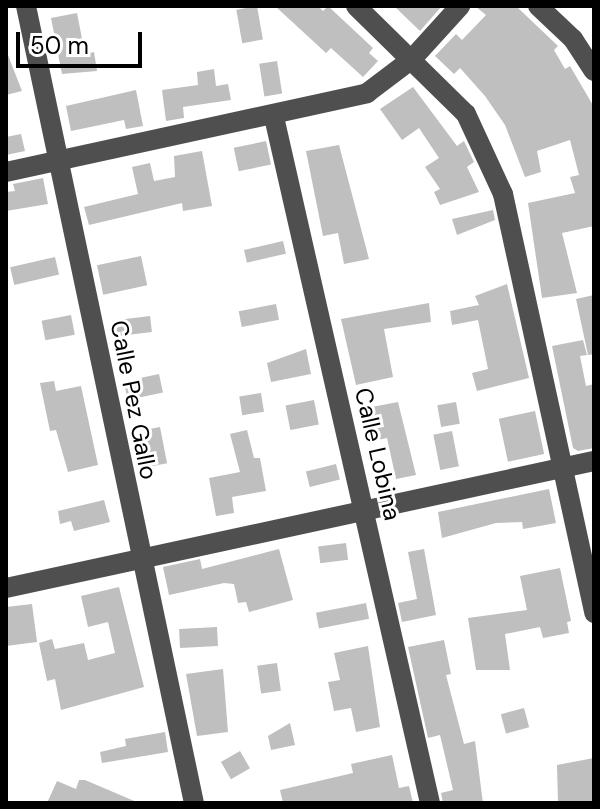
<!DOCTYPE html>
<style>
body{margin:0}
#map{position:relative;width:600px;height:809px;overflow:hidden;background:#fff;font-family:"DM Sans",sans-serif}
div>[style]{position:absolute}
[style*='--x']{left:calc(var(--x)*1px);top:calc(var(--y)*1px);width:calc(var(--w)*1px);rotate:calc(var(--a)*1deg)}
.building>*{inset:0;background:#bfbfbf;transform-origin:0 0}
.minor>*{height:20px;margin:-10px;padding:0 10px;transform-origin:10px;border-radius:10px;background:#4f4f4f}
span{translate:-50% -50%;white-space:nowrap;text-align:center;line-height:1.15;-webkit-text-stroke:6px #fff;paint-order:stroke}
.street-label{font-size:24px;color:#000}
.frame{position:absolute;inset:0;border:8px solid #000;pointer-events:none}
.scale{position:absolute;left:16px;top:32px;width:126px;height:36px;box-sizing:border-box;border:4px solid #000;border-top:0;padding-left:10px;font-size:24px;line-height:28px;white-space:nowrap;color:#000;-webkit-text-stroke:6px #fff;paint-order:stroke}
</style>
<div id="map">
<div class="building">
<div style="left:257px;top:6px;width:34px;height:21px;rotate:80deg"></div>
<div style="clip-path:polygon(275px 6px,318px 6px,323px 11px,328px 6px,373px 48px,369px 53px,378px 61px,363px 77px,331px 48px,326px 53px)"></div>
<div style="clip-path:polygon(394px 6px,442px 6px,420px 31px)"></div>
<div style="clip-path:polygon(475px 6px,516px 6px,558px 46px,554px 50px,565px 69px,570px 66px,594px 107px,594px 226px,562px 233px,577px 293px,542px 298px,528px 203px,575px 193px,570px 177px,579px 175px,570px 140px,537px 151px,541px 172px,525px 177px,505px 125px,485px 96px,460px 68px,454px 74px,435px 56px,456px 34px,462px 40px,486px 15px)"></div>
<div style="clip-path:polygon(77px 13px,85px 54px,94px 52px,97px 71px,62px 74px,51px 18px)"></div>
<div style="clip-path:polygon(6px 50px,22px 91px,6px 95px)"></div>
<div style="left:277px;top:61px;width:33px;height:18px;rotate:81deg"></div>
<div style="clip-path:polygon(214px 69px,216px 86px,228px 84px,231px 100px,183px 107px,184px 118px,166px 121px,162px 90px,198px 85px,197px 72px)"></div>
<div style="clip-path:polygon(413px 87px,457px 146px,464px 141px,474px 162px,467px 167px,479px 192px,440px 205px,434px 192px,440px 189px,425px 167px,439px 158px,419px 128px,402px 140px,380px 109px)"></div>
<div style="clip-path:polygon(136px 90px,143px 126px,126px 129px,124px 120px,71px 131px,66px 106px)"></div>
<div style="clip-path:polygon(21px 134px,25px 151px,6px 155px,6px 137px)"></div>
<div style="left:266px;top:141px;width:24px;height:33px;rotate:78deg"></div>
<div style="clip-path:polygon(339px 145px,369px 259px,344px 264px,338px 233px,323px 236px,306px 151px)"></div>
<div style="clip-path:polygon(202px 151px,212px 206px,183px 211px,182px 203px,89px 225px,84px 207px,138px 194px,132px 167px,150px 163px,154px 181px,175px 177px,174px 156px)"></div>
<div style="clip-path:polygon(43px 178px,48px 204px,6px 211px,6px 192px,15px 191px,13px 184px)"></div>
<div style="clip-path:polygon(493px 210px,495px 220px,457px 235px,452px 219px)"></div>
<div style="left:283px;top:241px;width:13px;height:40px;rotate:77deg"></div>
<div style="left:141px;top:256px;width:30px;height:45px;rotate:78deg"></div>
<div style="left:55px;top:257px;width:18px;height:46px;rotate:77deg"></div>
<div style="clip-path:polygon(507px 284px,529px 378px,477px 391px,472px 373px,488px 369px,478px 320px,452px 325px,450px 311px,479px 305px,475px 296px)"></div>
<div style="clip-path:polygon(594px 295px,594px 354px,588px 355px,576px 299px)"></div>
<div style="clip-path:polygon(429px 303px,431px 322px,384px 329px,393px 377px,356px 385px,341px 319px)"></div>
<div style="left:276px;top:304px;width:16px;height:38px;rotate:79deg"></div>
<div style="left:71px;top:315px;width:20px;height:30px;rotate:79deg"></div>
<div style="left:150px;top:316px;width:16px;height:35px;rotate:83deg"></div>
<div style="clip-path:polygon(583px 340px,587px 355px,580px 356px,586px 386px,594px 384px,594px 448px,578px 451px,573px 448px,552px 346px)"></div>
<div style="clip-path:polygon(306px 349px,311px 374px,271px 382px,267px 363px)"></div>
<div style="left:159px;top:374px;width:19px;height:36px;rotate:78deg"></div>
<div style="clip-path:polygon(54px 381px,56px 391px,81px 386px,98px 465px,68px 472px,56px 430px,50px 431px,40px 383px)"></div>
<div style="left:261px;top:393px;width:19px;height:22px;rotate:81deg"></div>
<div style="left:314px;top:400px;width:25px;height:29px;rotate:79deg"></div>
<div style="clip-path:polygon(398px 402px,416px 475px,396px 479px,387px 438px,368px 442px,361px 409px)"></div>
<div style="left:456px;top:402px;width:22px;height:19px;rotate:80deg"></div>
<div style="left:535px;top:411px;width:44px;height:37px;rotate:78deg"></div>
<div style="left:160px;top:427px;width:37px;height:26px;rotate:79deg"></div>
<div style="clip-path:polygon(247px 430px,254px 458px,260px 458px,266px 491px,232px 497px,234px 513px,216px 516px,209px 478px,240px 472px,230px 434px)"></div>
<div style="left:452px;top:431px;width:36px;height:19px;rotate:79deg"></div>
<div style="left:336px;top:464px;width:16px;height:31px;rotate:76deg"></div>
<div style="clip-path:polygon(549px 489px,556px 523px,523px 529px,522px 522px,496px 523px,442px 538px,438px 512px)"></div>
<div style="clip-path:polygon(104px 500px,110px 522px,74px 531px,71px 521px,60px 524px,58px 511px)"></div>
<div style="left:346px;top:543px;width:17px;height:28px;rotate:83deg"></div>
<div style="clip-path:polygon(279px 549px,293px 600px,249px 612px,246px 602px,238px 603px,234px 584px,224px 583px,169px 595px,163px 567px,200px 559px,202px 569px)"></div>
<div style="clip-path:polygon(424px 549px,436px 615px,402px 622px,398px 603px,417px 599px,408px 552px)"></div>
<div style="clip-path:polygon(560px 568px,571px 621px,567px 622px,569px 633px,543px 638px,540px 627px,505px 634px,510px 670px,476px 670px,468px 618px,527px 610px,520px 576px)"></div>
<div style="clip-path:polygon(119px 587px,144px 687px,61px 710px,55px 679px,47px 681px,39px 643px,52px 639px,55px 649px,84px 643px,88px 660px,115px 653px,108px 622px,88px 627px,81px 596px)"></div>
<div style="left:366px;top:603px;width:16px;height:51px;rotate:79deg"></div>
<div style="clip-path:polygon(32px 604px,37px 642px,6px 646px,6px 607px)"></div>
<div style="left:217px;top:627px;width:19px;height:38px;rotate:87deg"></div>
<div style="clip-path:polygon(444px 640px,451px 674px,446px 675px,464px 744px,475px 741px,483px 803px,443px 803px,441px 793px,453px 790px,440px 735px,428px 738px,408px 647px)"></div>
<div style="clip-path:polygon(368px 646px,380px 727px,356px 732px,351px 708px,334px 711px,328px 682px,340px 680px,334px 653px)"></div>
<div style="left:277px;top:663px;width:28px;height:20px;rotate:82deg"></div>
<div style="clip-path:polygon(223px 669px,228px 732px,197px 736px,186px 674px)"></div>
<div style="left:524px;top:708px;width:20px;height:24px;rotate:75deg"></div>
<div style="clip-path:polygon(290px 723px,295px 745px,271px 750px,268px 736px)"></div>
<div style="clip-path:polygon(165px 732px,168px 752px,102px 763px,100px 752px,126px 746px,125px 739px)"></div>
<div style="left:240px;top:751px;width:20px;height:22px;rotate:60deg"></div>
<div style="clip-path:polygon(392px 755px,399px 788px,409px 786px,413px 803px,283px 803px,280px 790px,353px 773px,351px 764px)"></div>
<div style="clip-path:polygon(594px 758px,594px 803px,558px 803px,557px 765px)"></div>
<div style="clip-path:polygon(79px 780px,85px 780px,139px 803px,47px 803px,57px 781px,76px 789px)"></div>
</div>
<div class="minor">
<div style="--x:26;--y:6;--w:815;--a:78.1"></div>
<div style="--x:356;--y:6;--w:154;--a:44.5"></div>
<div style="--x:466;--y:114;--w:88;--a:65.2"></div>
<div style="--x:503;--y:194;--w:429;--a:77.7"></div>
<div style="--x:538;--y:6;--w:48;--a:43.3"></div>
<div style="--x:573;--y:39;--w:38;--a:57"></div>
<div style="--x:274;--y:117;--w:704;--a:77.19"></div>
<div style="--x:6;--y:172;--w:370;--a:-12.3"></div>
<div style="--x:367;--y:93;--w:56;--a:-37.1"></div>
<div style="--x:412;--y:59;--w:72;--a:-47.8"></div>
<div style="--x:6;--y:588;--w:602;--a:-12.19"></div>
</div>
<div class="street-label">
<span style="left:134px;top:400px;rotate:79deg">Calle Pez Gallo</span>
<span style="left:378px;top:454px;rotate:77deg">Calle Lobina</span>
</div>
<div class="frame"></div>
<div class="scale">50 m</div>
</div>
